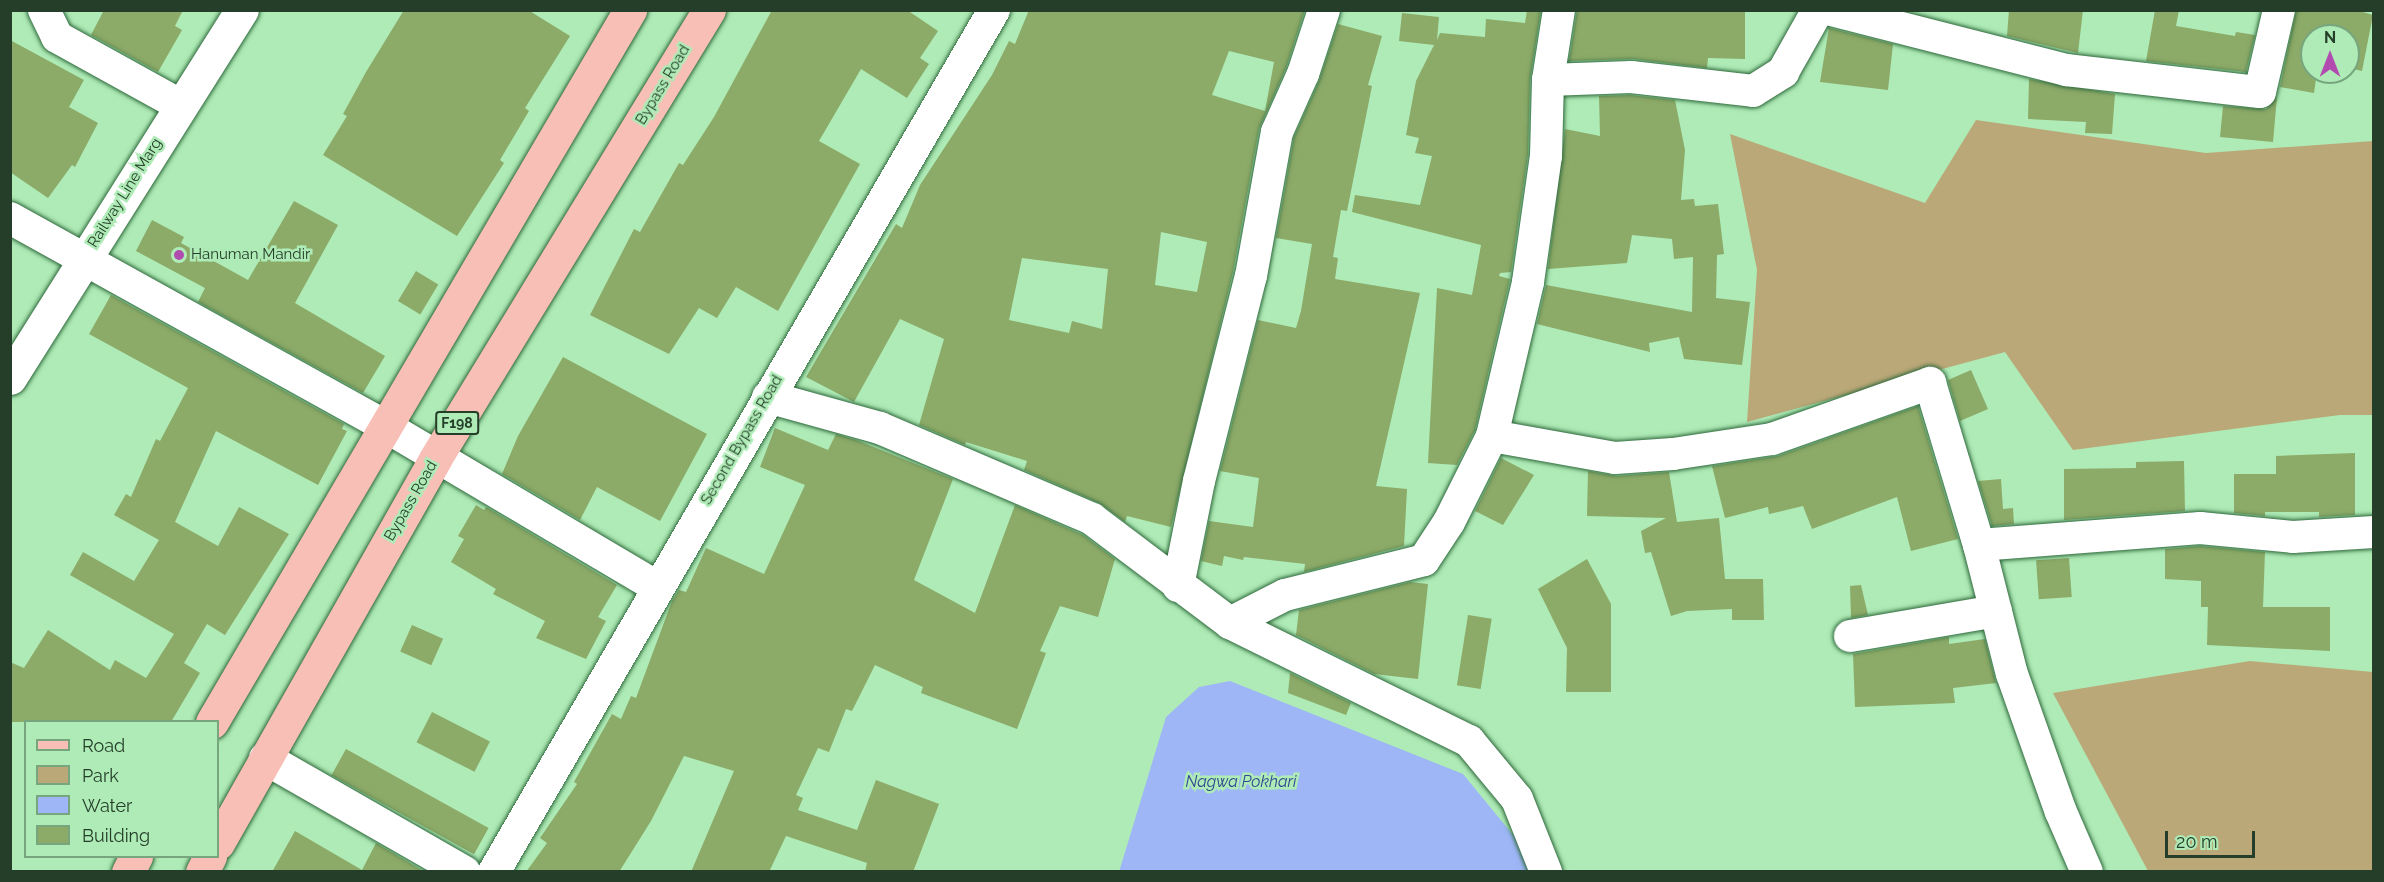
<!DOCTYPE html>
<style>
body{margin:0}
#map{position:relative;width:2384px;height:882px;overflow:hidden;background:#aeebb6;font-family:Raleway,sans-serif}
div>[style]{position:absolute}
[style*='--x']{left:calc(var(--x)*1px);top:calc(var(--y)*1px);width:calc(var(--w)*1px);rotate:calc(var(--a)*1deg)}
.green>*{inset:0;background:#bba878}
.water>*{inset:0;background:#9eb6f6}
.building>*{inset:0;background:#8caa68;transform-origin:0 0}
.roads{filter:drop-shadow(0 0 2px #2e683b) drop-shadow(0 0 2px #2e683b)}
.street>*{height:32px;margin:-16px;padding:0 16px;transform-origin:16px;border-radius:16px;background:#fff}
.secondary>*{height:33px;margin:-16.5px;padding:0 16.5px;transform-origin:16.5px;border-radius:16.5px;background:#fff}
.primary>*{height:33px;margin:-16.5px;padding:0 16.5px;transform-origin:16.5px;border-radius:16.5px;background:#f8bfb6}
.dots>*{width:16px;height:16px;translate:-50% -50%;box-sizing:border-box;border:3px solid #aeebb6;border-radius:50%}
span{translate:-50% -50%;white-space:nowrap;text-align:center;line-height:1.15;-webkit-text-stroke:5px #aeebb6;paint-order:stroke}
.shield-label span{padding:2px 4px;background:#aeebb6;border:2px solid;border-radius:4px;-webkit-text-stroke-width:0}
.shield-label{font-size:14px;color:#253e29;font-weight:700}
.street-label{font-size:15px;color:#253e29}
.poi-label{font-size:15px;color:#253e29}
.left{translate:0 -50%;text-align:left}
.water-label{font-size:16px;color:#304691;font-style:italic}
.frame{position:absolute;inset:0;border:12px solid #253e29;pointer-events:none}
.legend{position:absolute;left:24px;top:720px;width:195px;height:138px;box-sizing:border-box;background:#aeebb6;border:2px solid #77a67e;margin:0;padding:8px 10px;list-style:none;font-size:18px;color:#253e29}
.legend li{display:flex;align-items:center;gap:12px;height:30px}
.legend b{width:30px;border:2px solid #77a67e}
.north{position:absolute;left:2300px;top:24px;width:60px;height:60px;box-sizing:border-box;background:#aeebb6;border:2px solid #77a67e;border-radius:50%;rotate:0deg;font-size:16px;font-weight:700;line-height:24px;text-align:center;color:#253e29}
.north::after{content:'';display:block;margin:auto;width:21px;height:27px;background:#b24baf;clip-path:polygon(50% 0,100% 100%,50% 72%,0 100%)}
.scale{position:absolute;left:2165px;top:831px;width:90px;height:27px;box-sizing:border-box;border:3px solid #253e29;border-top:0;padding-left:8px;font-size:18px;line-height:21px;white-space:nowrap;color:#253e29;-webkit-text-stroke:4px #aeebb6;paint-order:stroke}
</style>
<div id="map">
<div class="green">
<div style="clip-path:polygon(1976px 120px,2206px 153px,2373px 141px,2373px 415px,2340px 415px,2073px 450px,2005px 352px,1747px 422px,1757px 270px,1730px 134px,1925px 203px)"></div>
<div style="clip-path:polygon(2250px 661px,2373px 672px,2373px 871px,2148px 871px,2053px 693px)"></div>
</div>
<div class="water">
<div style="clip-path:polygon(1230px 681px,1463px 774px,1527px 852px,1533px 872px,1119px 872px,1166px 717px,1199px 687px)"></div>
</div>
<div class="building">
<div style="clip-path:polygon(104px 10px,183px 10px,175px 26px,182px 30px,158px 72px,91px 35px)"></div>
<div style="clip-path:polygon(404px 10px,528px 10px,570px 36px,525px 108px,529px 111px,500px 160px,504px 163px,457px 236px,323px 155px,347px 116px,343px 114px,366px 72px)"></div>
<div style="clip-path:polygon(772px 10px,907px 10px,938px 31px,920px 58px,929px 64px,907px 98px,861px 69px,819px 141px,860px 164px,778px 311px,736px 287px,717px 318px,699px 308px,669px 354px,590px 315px,634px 229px,640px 232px,679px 163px,683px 165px,714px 117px)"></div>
<div style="clip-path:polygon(evenodd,1029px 10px,1305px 10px,1286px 68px,1259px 129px,1233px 272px,1171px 527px,1127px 516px,1125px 522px,1099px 503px,1024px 470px,1027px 461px,966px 442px,965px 445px,919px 425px,944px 339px,900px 319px,854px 402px,806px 377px,896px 224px,902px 228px,920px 185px,992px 75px,1009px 41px,1015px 44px,1029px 10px,1229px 51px,1274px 62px,1265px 111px,1212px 95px,1229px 51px,1029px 10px,1161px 232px,1207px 242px,1197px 292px,1155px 285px,1161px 232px,1029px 10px,1022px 258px,1108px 269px,1102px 329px,1072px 321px,1069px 333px,1009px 320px,1022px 258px)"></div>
<div style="clip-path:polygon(1527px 10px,1541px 10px,1530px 80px,1528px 154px,1511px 272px,1500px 273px,1499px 276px,1510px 279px,1475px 430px,1457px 465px,1428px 463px,1437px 288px,1472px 295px,1481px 245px,1352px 212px,1355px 195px,1420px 205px,1432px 156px,1415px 153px,1419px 138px,1406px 135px,1416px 81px,1434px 45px,1399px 41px,1402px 13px,1439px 17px,1437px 40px,1440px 33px,1485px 37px,1486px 19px,1525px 23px)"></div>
<div style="clip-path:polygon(1577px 10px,1745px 10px,1745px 59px,1708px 58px,1707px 68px,1633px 59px,1569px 61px)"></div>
<div style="clip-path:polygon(2009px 10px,2083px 10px,2078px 53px,2007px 36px)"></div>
<div style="clip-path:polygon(2155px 10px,2179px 10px,2176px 26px,2235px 36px,2236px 32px,2255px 35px,2246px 72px,2146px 61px)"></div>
<div style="clip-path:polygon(2296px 10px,2356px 10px,2373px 15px,2362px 71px,2348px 68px,2348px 36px,2312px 36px,2312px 72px,2317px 72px,2314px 93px,2280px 87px)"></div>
<div style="clip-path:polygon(1338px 24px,1382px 36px,1368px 85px,1372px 86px,1347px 211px,1341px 210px,1333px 257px,1338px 258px,1335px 279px,1420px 293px,1376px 486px,1407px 489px,1404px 546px,1304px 572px,1305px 564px,1244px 557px,1243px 560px,1224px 556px,1222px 566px,1201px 561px,1209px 521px,1253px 527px,1259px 478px,1220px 471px,1258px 320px,1296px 328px,1301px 311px,1312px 244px,1276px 238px,1294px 137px,1319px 81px)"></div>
<div style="clip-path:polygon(1829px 28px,1893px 44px,1888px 90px,1820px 82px)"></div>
<div style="clip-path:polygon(10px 40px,84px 80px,69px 107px,98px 123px,75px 167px,72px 165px,48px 198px,10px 172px)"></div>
<div style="clip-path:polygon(2029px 79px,2115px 94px,2112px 134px,2085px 133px,2086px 122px,2028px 119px)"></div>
<div style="clip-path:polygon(1630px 95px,1675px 100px,1685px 150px,1681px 200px,1694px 199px,1695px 206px,1718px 204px,1724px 254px,1717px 255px,1716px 298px,1750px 302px,1742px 365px,1684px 359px,1679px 337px,1649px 343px,1650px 352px,1537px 324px,1546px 285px,1692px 312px,1693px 257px,1674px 259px,1672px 239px,1632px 235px,1627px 263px,1548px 269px,1565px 129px,1600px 136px,1599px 96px)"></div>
<div style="clip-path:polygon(2277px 97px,2273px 142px,2220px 137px,2223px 106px,2266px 109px)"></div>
<div style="clip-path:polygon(294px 201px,338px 225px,295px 303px,385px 356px,363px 393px,198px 302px,205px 288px,136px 251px,152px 220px,184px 237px,181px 243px,248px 280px)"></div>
<div style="left:416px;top:271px;width:26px;height:35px;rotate:31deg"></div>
<div style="clip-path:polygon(111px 295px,344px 424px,342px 429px,347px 431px,318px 485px,216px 431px,175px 522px,218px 546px,239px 507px,289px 534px,225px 635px,207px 624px,184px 663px,200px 673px,171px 722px,10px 722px,10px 662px,24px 668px,48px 630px,110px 670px,115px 660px,146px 678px,174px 634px,70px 575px,83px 552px,134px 581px,159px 540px,114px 515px,126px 494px,131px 497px,156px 439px,160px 441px,188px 388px,89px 334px)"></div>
<div style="clip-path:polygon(563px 357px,707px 434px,660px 521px,597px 487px,580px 520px,502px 474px,518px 436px)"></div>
<div style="clip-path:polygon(1971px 370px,1988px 409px,1960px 421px,1948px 380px)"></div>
<div style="clip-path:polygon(1918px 406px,1958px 539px,1911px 551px,1897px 497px,1812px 529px,1803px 506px,1769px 514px,1768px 507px,1725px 518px,1712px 466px,1778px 456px)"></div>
<div style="clip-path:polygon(775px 428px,828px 450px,836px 434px,856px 440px,953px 479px,914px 580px,975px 613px,1015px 505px,1083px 535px,1115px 559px,1098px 617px,1060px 606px,1040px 651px,1046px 653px,1017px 729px,921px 693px,923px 687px,875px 665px,852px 711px,846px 709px,829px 752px,818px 748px,796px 795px,803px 798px,798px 810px,857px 830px,876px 780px,939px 804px,913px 872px,865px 872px,867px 863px,786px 836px,769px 872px,691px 872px,734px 771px,684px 756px,651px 821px,619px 872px,526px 872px,547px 843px,540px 838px,577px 784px,574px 782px,612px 714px,621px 719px,631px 696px,636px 698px,672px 601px,679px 590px,686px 592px,706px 548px,764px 574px,805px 485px,760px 467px)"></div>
<div style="clip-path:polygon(2355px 453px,2355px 515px,2319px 517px,2319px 512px,2265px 512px,2265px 516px,2234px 513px,2234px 474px,2276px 474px,2276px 456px)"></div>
<div style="clip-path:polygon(1501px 458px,1534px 475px,1503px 525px,1475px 511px)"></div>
<div style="clip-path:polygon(2184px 461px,2185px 511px,2064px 520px,2064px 469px,2136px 468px,2136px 462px)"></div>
<div style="clip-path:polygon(1588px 471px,1616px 476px,1669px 472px,1677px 522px,1719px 518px,1725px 579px,1763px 579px,1764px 620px,1732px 620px,1732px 609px,1687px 611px,1671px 616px,1651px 552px,1645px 553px,1641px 531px,1666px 518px,1587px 516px)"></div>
<div style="clip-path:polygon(2001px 479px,2003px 509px,2013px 508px,2014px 524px,1992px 526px,1978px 481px)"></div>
<div style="clip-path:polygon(476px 505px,484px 510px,486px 507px,617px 585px,598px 617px,606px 621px,586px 659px,536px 638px,545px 621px,493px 594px,496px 589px,451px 562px,464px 539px,458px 536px)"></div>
<div style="clip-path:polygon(2200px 546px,2265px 552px,2263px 607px,2330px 607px,2330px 651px,2207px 645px,2208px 607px,2201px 607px,2201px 581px,2165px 579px,2165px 549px)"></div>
<div style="left:2069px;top:558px;width:39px;height:33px;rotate:86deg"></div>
<div style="clip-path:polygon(1587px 559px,1611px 604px,1611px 692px,1566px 692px,1567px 648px,1538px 589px)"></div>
<div style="clip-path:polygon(1410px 582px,1428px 584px,1418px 679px,1374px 674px,1296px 635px,1299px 610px)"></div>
<div style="clip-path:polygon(1861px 585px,1868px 615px,1851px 618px,1850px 586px)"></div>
<div style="left:1468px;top:615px;width:24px;height:71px;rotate:9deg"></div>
<div style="left:412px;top:625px;width:34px;height:29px;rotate:24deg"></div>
<div style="clip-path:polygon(1949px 637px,1949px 644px,1985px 639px,1996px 683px,1953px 688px,1955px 703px,1855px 707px,1853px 654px)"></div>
<div style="clip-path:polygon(1290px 673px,1351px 703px,1346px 715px,1288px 693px)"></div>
<div style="left:432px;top:712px;width:65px;height:34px;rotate:27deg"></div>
<div style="left:346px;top:749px;width:163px;height:30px;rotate:29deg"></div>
<div style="clip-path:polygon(295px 831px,362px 870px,376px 843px,425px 872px,272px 872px)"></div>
</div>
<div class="roads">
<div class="street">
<div style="--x:44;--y:10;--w:30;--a:64"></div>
<div style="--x:57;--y:37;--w:141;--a:28.9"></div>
<div style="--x:1831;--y:10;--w:243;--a:14.3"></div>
<div style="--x:2066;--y:70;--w:195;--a:6.5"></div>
<div style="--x:2260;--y:92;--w:84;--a:-77"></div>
<div style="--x:1548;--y:80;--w:83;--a:-2.1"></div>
<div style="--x:1631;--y:77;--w:123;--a:6.5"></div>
<div style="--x:1753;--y:91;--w:36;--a:-32"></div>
<div style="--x:1783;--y:72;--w:71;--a:-60.6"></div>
<div style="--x:10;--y:218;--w:429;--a:29"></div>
<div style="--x:385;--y:426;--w:316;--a:30.6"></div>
<div style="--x:768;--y:397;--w:116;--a:15.5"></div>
<div style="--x:880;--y:428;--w:231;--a:23.2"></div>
<div style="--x:1092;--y:519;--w:173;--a:37"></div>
<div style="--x:1230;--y:623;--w:267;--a:26.3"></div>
<div style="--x:1469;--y:741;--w:75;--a:50.4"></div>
<div style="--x:1517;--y:799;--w:79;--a:68.3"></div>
<div style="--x:1492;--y:436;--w:125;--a:10.1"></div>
<div style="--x:1615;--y:458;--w:58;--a:-3.9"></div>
<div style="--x:1673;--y:454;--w:100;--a:-8.6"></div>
<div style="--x:1772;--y:439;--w:168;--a:-19.5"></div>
<div style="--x:1930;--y:383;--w:169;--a:73.2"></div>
<div style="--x:1979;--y:545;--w:133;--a:75.7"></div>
<div style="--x:2012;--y:674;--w:146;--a:70.5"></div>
<div style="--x:2061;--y:812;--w:65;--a:66.6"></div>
<div style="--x:1979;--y:545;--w:222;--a:-4.4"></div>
<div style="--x:2200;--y:528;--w:93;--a:5.5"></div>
<div style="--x:2293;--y:537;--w:81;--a:-3.5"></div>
<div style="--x:1178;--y:586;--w:107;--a:-78.7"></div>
<div style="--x:1199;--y:481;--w:211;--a:-75.8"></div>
<div style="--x:1251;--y:276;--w:146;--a:-79.8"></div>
<div style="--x:1277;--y:132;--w:64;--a:-65.9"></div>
<div style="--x:1303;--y:74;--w:67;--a:-71.8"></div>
<div style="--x:1230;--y:623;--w:62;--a:-27"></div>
<div style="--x:1285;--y:595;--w:143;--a:-14.1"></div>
<div style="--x:1424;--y:560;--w:45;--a:-56.7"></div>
<div style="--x:1449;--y:522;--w:96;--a:-63.4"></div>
<div style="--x:1492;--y:436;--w:158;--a:-76.8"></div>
<div style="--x:1528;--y:282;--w:127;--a:-81.9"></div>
<div style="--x:1546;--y:156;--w:76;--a:-88.5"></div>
<div style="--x:1548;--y:80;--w:71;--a:-81.1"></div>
<div style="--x:1850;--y:636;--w:148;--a:-9.7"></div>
<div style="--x:494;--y:872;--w:997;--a:-59.88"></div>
</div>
<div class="secondary">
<div style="--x:10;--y:378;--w:435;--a:-57.8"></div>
<div style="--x:265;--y:758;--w:229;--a:29.8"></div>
</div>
<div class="primary">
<div style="--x:212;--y:722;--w:826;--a:-59.58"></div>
<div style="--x:218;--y:843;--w:441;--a:-60.5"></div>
<div style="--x:435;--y:459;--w:526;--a:-58.61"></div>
<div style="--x:128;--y:872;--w:18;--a:-63"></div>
<div style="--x:202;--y:872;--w:18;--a:-63"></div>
</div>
</div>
<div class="dots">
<div style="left:179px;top:255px;background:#b24baf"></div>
</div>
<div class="shield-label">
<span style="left:457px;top:423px">F198</span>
</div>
<div class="street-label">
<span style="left:663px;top:85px;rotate:-59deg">Bypass Road</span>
<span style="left:125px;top:193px;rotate:-58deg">Railway Line Marg</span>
<span style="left:742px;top:440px;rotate:-60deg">Second Bypass Road</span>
<span style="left:411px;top:501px;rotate:-60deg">Bypass Road</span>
</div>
<div class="poi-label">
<span class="left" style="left:191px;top:255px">Hanuman Mandir</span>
</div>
<div class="water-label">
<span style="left:1241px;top:782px">Nagwa Pokhari</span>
</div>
<div class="frame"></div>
<ul class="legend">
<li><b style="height:8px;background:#f8bfb6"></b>Road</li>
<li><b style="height:16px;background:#bba878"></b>Park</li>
<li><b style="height:16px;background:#9eb6f6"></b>Water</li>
<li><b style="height:16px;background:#8caa68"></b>Building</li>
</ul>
<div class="north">N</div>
<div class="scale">20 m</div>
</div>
